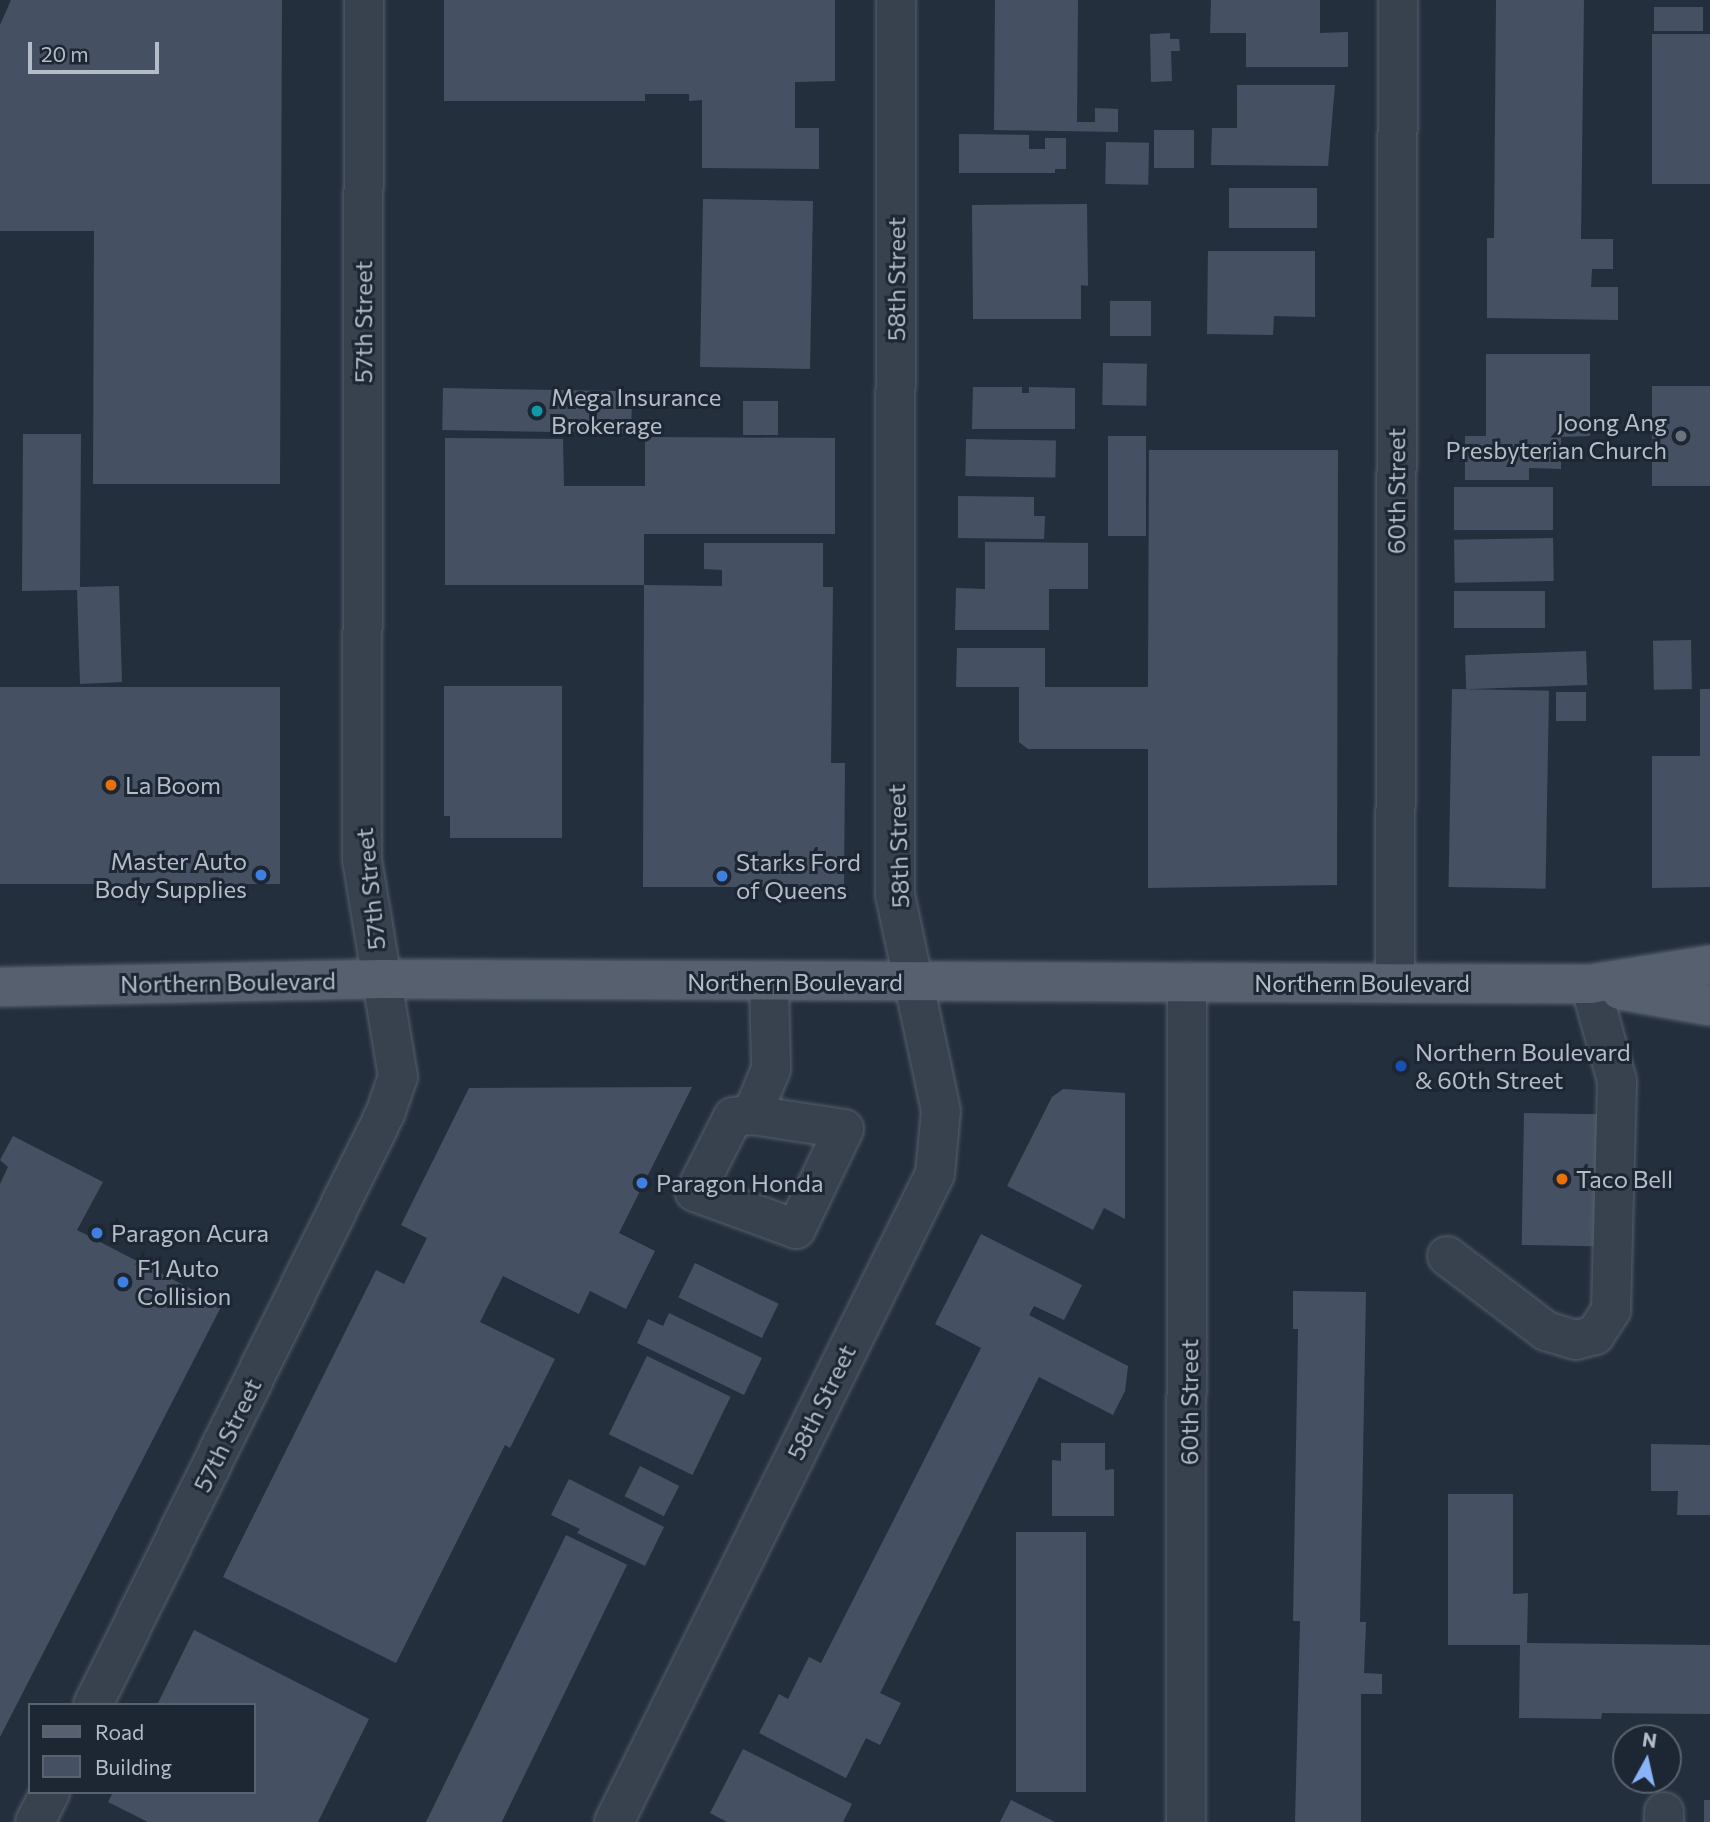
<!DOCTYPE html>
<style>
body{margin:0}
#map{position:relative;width:1710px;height:1822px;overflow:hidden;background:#242f3e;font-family:Commissioner,sans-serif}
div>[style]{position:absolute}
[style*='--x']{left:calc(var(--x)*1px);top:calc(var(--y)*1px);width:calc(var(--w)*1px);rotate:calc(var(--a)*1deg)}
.building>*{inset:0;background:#455162;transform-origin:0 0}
.roads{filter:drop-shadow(0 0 2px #565f6c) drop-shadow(0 0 2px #565f6c)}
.minor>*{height:38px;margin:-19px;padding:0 19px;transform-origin:19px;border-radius:19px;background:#38414e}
.major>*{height:38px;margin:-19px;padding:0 19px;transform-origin:19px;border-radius:19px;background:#56606e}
.dots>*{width:19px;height:19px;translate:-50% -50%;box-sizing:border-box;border:4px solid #1d2633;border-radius:50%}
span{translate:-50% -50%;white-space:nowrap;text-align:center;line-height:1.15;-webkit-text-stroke:6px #1d2633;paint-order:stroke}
.street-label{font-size:24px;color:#b4bcc9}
.poi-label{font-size:24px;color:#b4bcc9}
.left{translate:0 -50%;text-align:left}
.right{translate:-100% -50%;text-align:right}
.legend{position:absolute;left:28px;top:1703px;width:228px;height:91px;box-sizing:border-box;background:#1d2633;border:2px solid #59626f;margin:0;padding:9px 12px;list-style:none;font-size:21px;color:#b4bcc9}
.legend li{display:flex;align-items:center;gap:14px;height:35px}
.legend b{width:35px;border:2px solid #59626f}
.north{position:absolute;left:1612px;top:1724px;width:70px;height:70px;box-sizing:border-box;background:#1d2633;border:2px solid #59626f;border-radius:50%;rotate:8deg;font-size:19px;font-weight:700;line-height:28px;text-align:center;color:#b4bcc9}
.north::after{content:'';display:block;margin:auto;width:24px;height:32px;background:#8ab4f8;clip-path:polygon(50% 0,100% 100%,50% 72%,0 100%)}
.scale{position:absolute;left:28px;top:42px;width:131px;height:32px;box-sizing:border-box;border:4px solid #b4bcc9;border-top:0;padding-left:9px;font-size:21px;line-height:24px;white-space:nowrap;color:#b4bcc9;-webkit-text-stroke:5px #1d2633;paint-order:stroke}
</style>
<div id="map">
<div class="building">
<div style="clip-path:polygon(11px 0,282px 0,280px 484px,93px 484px,94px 231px,0 231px,0 25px)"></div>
<div style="clip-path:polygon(444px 0,835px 0,835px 81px,795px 82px,795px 128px,819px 128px,819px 169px,702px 168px,702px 100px,689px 101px,689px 94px,645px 94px,645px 101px,444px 101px)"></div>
<div style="clip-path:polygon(995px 0,1078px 0,1077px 122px,1095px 122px,1095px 108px,1118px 109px,1118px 132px,994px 130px)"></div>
<div style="clip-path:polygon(1211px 0,1320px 0,1320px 33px,1348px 32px,1348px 67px,1246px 67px,1246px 33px,1210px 33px)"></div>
<div style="clip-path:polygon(1496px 0,1584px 0,1581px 239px,1613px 239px,1613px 269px,1592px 269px,1591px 287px,1618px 287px,1618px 320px,1487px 318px,1487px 238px,1494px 238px)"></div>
<div style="left:1654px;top:7px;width:49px;height:24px"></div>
<div style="clip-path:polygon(1170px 33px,1170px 39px,1179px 39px,1180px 51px,1171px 51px,1172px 81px,1151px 82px,1150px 34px)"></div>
<div style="left:1652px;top:34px;width:58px;height:150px"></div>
<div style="clip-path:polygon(1237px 85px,1335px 85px,1328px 166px,1211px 165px,1212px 128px,1237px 128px)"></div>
<div style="left:1154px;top:130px;width:40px;height:38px"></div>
<div style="clip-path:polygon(959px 134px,1029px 135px,1029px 149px,1045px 149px,1045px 138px,1066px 138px,1066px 169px,1055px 169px,1055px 173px,959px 173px)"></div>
<div style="left:1106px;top:142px;width:43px;height:42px;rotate:1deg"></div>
<div style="left:1317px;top:188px;width:40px;height:88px;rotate:90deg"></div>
<div style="left:703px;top:199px;width:110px;height:168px;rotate:1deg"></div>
<div style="clip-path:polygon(1087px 204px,1088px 286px,1081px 285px,1081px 319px,973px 319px,972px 205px)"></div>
<div style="clip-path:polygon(1208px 251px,1315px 251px,1315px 317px,1274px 316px,1273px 335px,1207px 334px)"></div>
<div style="left:1110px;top:301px;width:41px;height:35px"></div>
<div style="clip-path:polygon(1486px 354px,1590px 354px,1590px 436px,1561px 437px,1561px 469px,1529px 468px,1529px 480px,1465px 480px,1465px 436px,1486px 436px)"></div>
<div style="left:1103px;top:363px;width:44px;height:42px;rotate:1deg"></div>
<div style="left:1652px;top:386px;width:58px;height:100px"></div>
<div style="clip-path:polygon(973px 387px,1022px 387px,1022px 393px,1029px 393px,1029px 387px,1075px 388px,1075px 429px,972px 429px)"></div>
<div style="left:443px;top:388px;width:189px;height:42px;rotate:1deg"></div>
<div style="left:778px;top:401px;width:34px;height:35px;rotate:90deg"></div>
<div style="clip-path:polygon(23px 434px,81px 434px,80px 587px,119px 586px,122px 682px,80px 684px,77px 590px,22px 591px)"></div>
<div style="left:1108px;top:436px;width:38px;height:100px"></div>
<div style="clip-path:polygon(645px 437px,835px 438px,835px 534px,644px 534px,644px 585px,722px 586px,722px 570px,704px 569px,704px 543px,823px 543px,823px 587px,833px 587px,831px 763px,845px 763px,844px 887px,643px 887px,644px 585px,445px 585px,445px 438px,563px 439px,564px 486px,645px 486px)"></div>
<div style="left:966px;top:439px;width:90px;height:37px;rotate:1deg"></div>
<div style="clip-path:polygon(1149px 450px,1338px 450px,1337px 885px,1148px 888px,1148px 749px,1028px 749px,1019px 742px,1019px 687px,956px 687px,957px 648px,1045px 648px,1045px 687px,1148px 687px)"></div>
<div style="left:1553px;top:487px;width:43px;height:99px;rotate:90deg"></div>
<div style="clip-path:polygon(958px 496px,1034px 497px,1034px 516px,1045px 516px,1044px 539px,958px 538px)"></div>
<div style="left:1553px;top:538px;width:43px;height:99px;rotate:89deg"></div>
<div style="clip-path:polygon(985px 542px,1088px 543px,1088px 589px,1049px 589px,1049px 630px,955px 630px,956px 588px,985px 589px)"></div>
<div style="left:1545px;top:591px;width:37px;height:91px;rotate:90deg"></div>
<div style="left:1691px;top:640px;width:49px;height:38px;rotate:89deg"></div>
<div style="left:1586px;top:651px;width:34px;height:121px;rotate:88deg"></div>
<div style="clip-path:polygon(444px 686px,562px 686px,562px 838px,450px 838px,450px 816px,444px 816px)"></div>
<div style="left:0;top:687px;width:280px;height:197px"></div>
<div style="left:1452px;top:689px;width:97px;height:198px;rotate:1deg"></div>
<div style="clip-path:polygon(1700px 689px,1710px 689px,1710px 887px,1652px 888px,1652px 756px,1700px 756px)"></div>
<div style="left:1556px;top:692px;width:30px;height:29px"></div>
<div style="clip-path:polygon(692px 1087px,619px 1233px,655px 1251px,626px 1309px,590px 1291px,579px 1314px,503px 1276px,480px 1322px,555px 1359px,510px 1448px,505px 1445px,396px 1663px,223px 1577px,376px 1270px,404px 1284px,427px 1238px,401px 1225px,469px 1088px)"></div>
<div style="clip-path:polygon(1063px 1089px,1125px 1093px,1125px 1219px,1104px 1208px,1093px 1230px,1007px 1186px,1052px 1097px)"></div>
<div style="left:1524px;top:1113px;width:76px;height:132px;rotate:1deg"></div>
<div style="clip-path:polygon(13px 1136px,103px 1182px,77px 1230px,222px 1305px,0 1737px,0 1184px,8px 1167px,0 1160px)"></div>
<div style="clip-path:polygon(981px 1234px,1082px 1285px,1064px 1320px,1034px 1306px,1029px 1315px,1128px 1366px,1125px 1391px,1113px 1415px,1039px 1377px,880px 1693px,901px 1703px,880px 1745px,866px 1738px,846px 1778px,759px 1733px,779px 1694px,788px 1699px,809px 1657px,821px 1663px,981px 1348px,935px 1324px)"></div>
<div style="left:695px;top:1263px;width:93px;height:38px;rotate:26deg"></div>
<div style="clip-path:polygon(1293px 1291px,1366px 1292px,1360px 1622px,1366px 1622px,1364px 1673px,1382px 1674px,1382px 1694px,1361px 1694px,1361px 1822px,1295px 1822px,1300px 1621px,1293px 1621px,1298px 1329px,1293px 1329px)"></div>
<div style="clip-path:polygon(669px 1313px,762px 1358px,744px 1395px,637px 1343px,648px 1319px,663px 1326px)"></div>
<div style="left:647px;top:1356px;width:93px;height:87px;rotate:26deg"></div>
<div style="clip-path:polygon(1061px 1443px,1105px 1443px,1105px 1470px,1114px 1469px,1114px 1516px,1052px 1516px,1052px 1460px,1061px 1461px)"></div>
<div style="clip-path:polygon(1651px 1444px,1710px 1445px,1710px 1515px,1677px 1515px,1678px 1491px,1651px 1491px)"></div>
<div style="left:640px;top:1466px;width:44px;height:34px;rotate:27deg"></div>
<div style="clip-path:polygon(569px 1479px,664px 1527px,645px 1566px,577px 1533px,580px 1529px,551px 1515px)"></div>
<div style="clip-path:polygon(1448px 1494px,1513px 1494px,1513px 1594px,1528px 1593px,1527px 1643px,1710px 1645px,1710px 1714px,1602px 1713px,1601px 1719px,1519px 1718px,1520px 1645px,1448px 1645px)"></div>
<div style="left:1086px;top:1532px;width:260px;height:70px;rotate:90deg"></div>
<div style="left:566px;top:1535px;width:68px;height:321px;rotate:26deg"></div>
<div style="clip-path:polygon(194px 1630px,369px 1719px,318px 1822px,148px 1822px,108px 1802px,113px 1792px,254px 1792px,254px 1705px,157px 1705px)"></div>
<div style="clip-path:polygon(743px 1749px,852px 1804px,843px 1822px,727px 1822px,710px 1813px)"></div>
<div style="clip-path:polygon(1011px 1800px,1055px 1822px,1000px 1822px)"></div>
<div style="left:1704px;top:1800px;width:6px;height:22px"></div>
</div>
<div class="roads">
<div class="minor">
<div style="--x:1395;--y:983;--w:983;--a:-89.83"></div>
<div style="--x:752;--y:1115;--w:93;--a:8.7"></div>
<div style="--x:844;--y:1129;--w:111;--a:115.6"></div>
<div style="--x:796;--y:1229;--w:108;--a:-159.9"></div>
<div style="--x:695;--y:1192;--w:84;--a:-63.1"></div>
<div style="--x:733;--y:1117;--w:19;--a:-6"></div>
<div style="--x:752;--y:1115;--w:50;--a:-67.6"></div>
<div style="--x:771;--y:1069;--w:87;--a:-91.3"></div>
<div style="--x:1447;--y:1256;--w:124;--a:37.1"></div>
<div style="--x:1546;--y:1331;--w:31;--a:17"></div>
<div style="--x:1576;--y:1340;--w:20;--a:-15"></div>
<div style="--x:1595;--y:1335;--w:30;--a:-57"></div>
<div style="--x:1611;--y:1310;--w:229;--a:-88.5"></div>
<div style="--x:1617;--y:1081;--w:101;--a:-105.6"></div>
<div style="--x:93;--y:1705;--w:659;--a:-63.71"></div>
<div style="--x:385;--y:1114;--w:39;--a:-71"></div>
<div style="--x:398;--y:1077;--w:221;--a:-99.4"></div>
<div style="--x:362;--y:859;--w:859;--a:-89.87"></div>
<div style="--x:1664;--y:1812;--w:10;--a:90"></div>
<div style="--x:35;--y:1822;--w:34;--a:-63"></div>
<div style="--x:614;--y:1822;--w:723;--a:-63.65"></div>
<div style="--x:935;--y:1174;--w:63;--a:-84.6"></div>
<div style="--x:941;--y:1111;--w:221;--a:-102"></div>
<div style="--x:895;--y:895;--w:895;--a:-89.94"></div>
<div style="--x:1186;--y:1822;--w:840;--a:-89.93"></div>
</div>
<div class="major">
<div style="--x:0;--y:987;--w:381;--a:-1.2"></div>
<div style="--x:381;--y:979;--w:1209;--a:0.24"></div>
<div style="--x:1590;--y:984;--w:121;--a:-9"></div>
<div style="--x:1620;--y:990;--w:91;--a:10.1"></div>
</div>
</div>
<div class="dots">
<div style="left:537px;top:411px;background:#0f9aa8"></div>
<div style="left:1681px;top:436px;background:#6b7280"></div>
<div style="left:111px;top:785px;background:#e8710a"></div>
<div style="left:261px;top:875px;background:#3f7fe0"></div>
<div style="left:722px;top:876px;background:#3f7fe0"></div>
<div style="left:1401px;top:1066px;background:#1a4fb4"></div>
<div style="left:1562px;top:1179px;background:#e8710a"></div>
<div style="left:642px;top:1183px;background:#3f7fe0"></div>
<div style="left:97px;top:1233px;background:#3f7fe0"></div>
<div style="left:123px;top:1282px;background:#3f7fe0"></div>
</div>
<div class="street-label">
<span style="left:896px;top:279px;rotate:-90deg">58th Street</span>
<span style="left:363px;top:322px;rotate:-90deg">57th Street</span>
<span style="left:1396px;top:491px;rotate:-90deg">60th Street</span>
<span style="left:898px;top:846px;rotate:-92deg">58th Street</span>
<span style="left:370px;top:889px;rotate:-96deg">57th Street</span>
<span style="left:228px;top:982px;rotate:-1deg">Northern Boulevard</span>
<span style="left:795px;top:982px">Northern Boulevard</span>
<span style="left:1362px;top:983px">Northern Boulevard</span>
<span style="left:821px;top:1402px;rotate:-64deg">58th Street</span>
<span style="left:1189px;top:1402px;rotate:-90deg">60th Street</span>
<span style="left:227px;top:1435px;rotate:-64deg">57th Street</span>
</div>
<div class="poi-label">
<span class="left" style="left:551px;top:411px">Mega Insurance<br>Brokerage</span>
<span class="right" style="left:1667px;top:436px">Joong Ang<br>Presbyterian Church</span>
<span class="left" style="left:125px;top:785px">La Boom</span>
<span class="right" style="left:247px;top:875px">Master Auto<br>Body Supplies</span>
<span class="left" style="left:736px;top:876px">Starks Ford<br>of Queens</span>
<span class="left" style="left:1415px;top:1066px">Northern Boulevard<br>&amp; 60th Street</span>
<span class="left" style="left:1576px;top:1179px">Taco Bell</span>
<span class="left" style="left:656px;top:1183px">Paragon Honda</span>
<span class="left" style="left:111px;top:1233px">Paragon Acura</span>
<span class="left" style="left:137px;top:1282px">F1 Auto<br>Collision</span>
</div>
<ul class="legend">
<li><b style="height:9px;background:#56606e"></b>Road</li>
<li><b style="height:19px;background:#455162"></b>Building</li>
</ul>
<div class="north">N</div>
<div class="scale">20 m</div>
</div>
